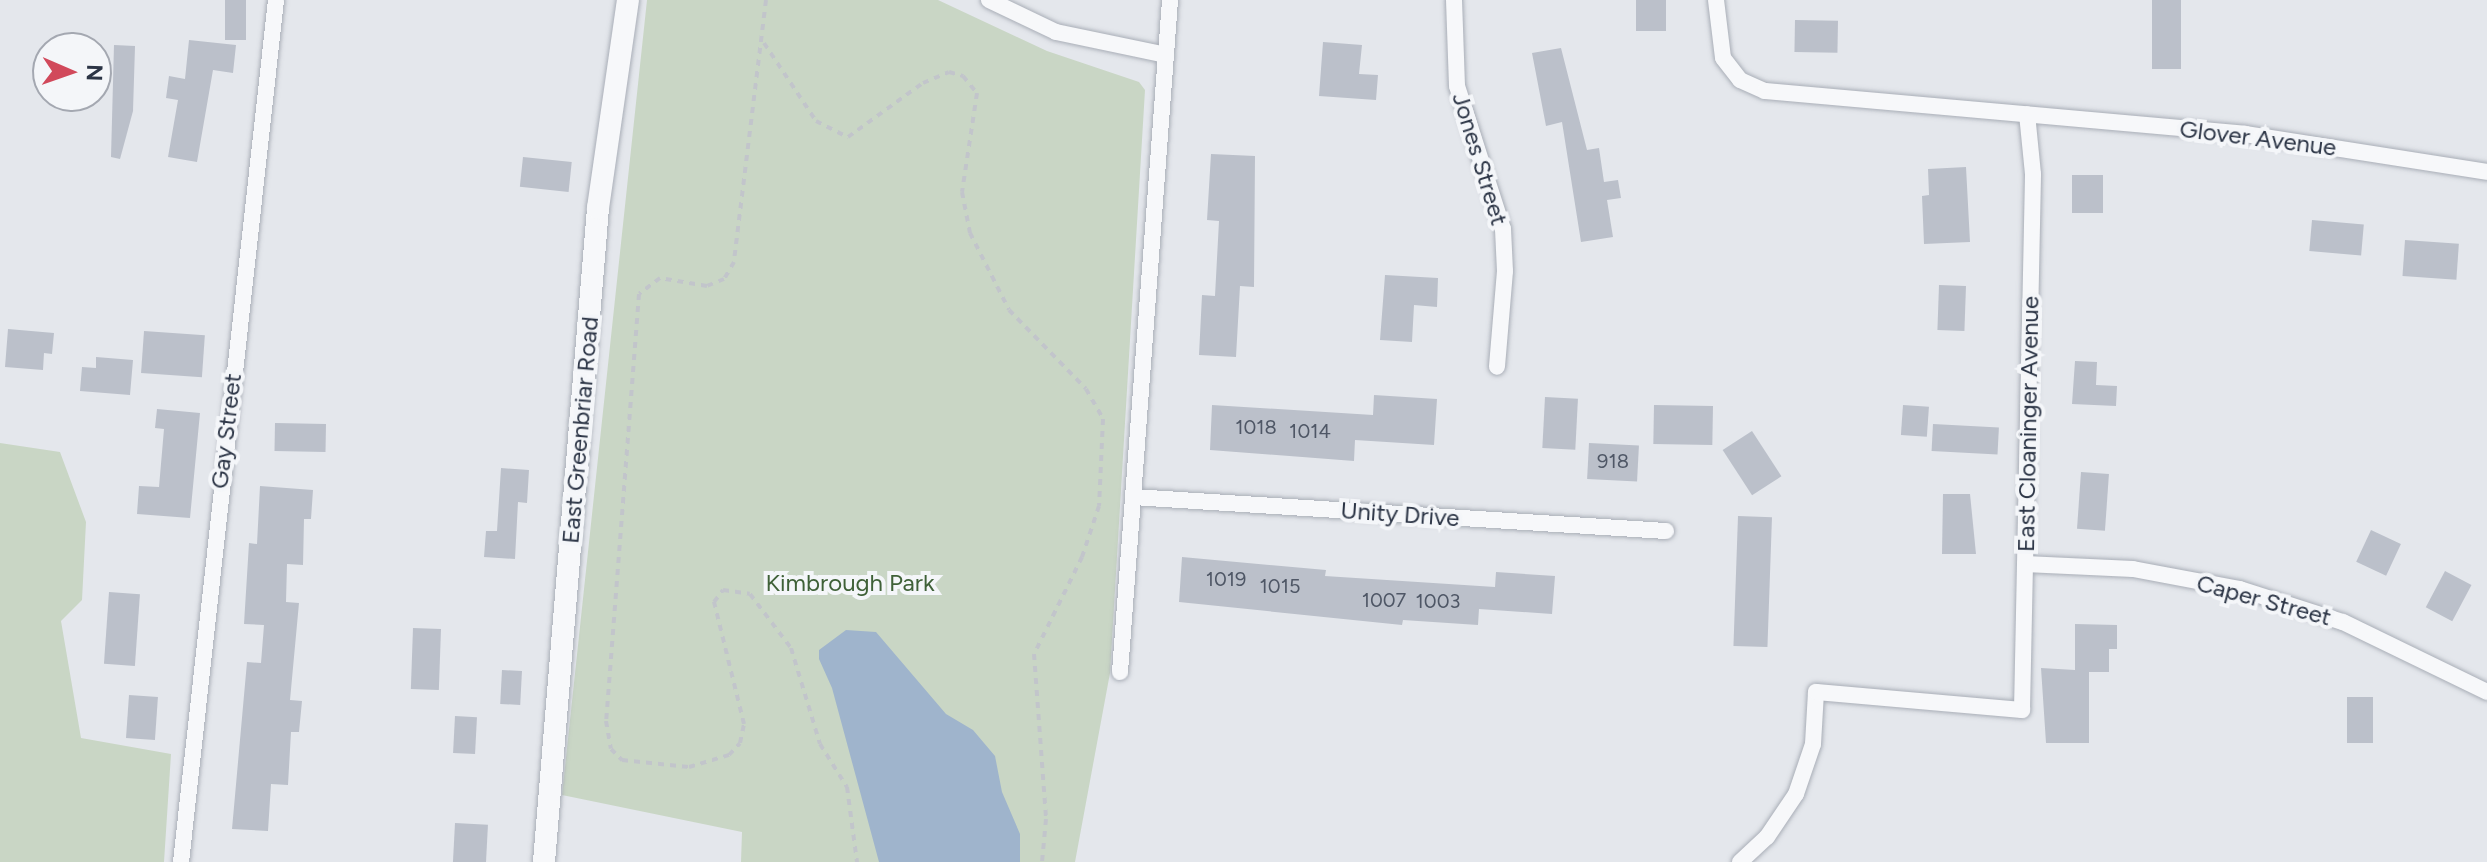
<!DOCTYPE html>
<style>
body{margin:0}
#map{position:relative;width:2487px;height:862px;overflow:hidden;background:#e4e7ec;font-family:Figtree,sans-serif}
div>[style]{position:absolute}
[style*='--x']{left:calc(var(--x)*1px);top:calc(var(--y)*1px);width:calc(var(--w)*1px);rotate:calc(var(--a)*1deg)}
.green>*{inset:0;background:#c9d6c5}
.water>*{inset:0;background:#9fb4cc}
.building>*{inset:0;background:#bbc0ca;transform-origin:0 0}
.path>*{height:4px;margin-top:-2px;transform-origin:0;background:repeating-linear-gradient(90deg,#c2c5cb 0 6px,transparent 0 12px)}
.roads{filter:drop-shadow(0 0 2px #a9aeb7) drop-shadow(0 0 2px #a9aeb7)}
.minor>*{height:16px;margin:-8px;padding:0 8px;transform-origin:8px;border-radius:8px;background:#f7f8fa}
.tertiary>*{height:22px;margin:-11px;padding:0 11px;transform-origin:11px;border-radius:11px;background:#f7f8fa}
span{translate:-50% -50%;white-space:nowrap;text-align:center;line-height:1.15;-webkit-text-stroke:8px #f4f6f9;paint-order:stroke}
.number-label{font-size:20px;color:#4f5766}
.number-label span{-webkit-text-stroke-width:0}
.street-label{font-size:24px;color:#2b3445}
.park-label{font-size:24px;color:#3f6138}
.north{position:absolute;left:32px;top:32px;width:80px;height:80px;box-sizing:border-box;background:#f4f6f9;border:2px solid #a4a8b1;border-radius:50%;rotate:92deg;font-size:22px;font-weight:700;line-height:32px;text-align:center;color:#2b3445}
.north::after{content:'';display:block;margin:auto;width:28px;height:36px;background:#d1495b;clip-path:polygon(50% 0,100% 100%,50% 72%,0 100%)}
</style>
<div id="map">
<div class="green">
<div style="clip-path:polygon(647px 0,938px 0,1047px 51px,1139px 82px,1145px 90px,1110px 673px,1075px 862px,741px 862px,742px 832px,562px 795px)"></div>
<div style="clip-path:polygon(0 443px,60px 452px,86px 522px,82px 600px,61px 621px,81px 738px,171px 754px,164px 862px,0 862px)"></div>
</div>
<div class="water">
<div style="clip-path:polygon(846px 630px,876px 632px,946px 714px,973px 730px,995px 756px,1002px 792px,1020px 834px,1020px 862px,879px 862px,832px 688px,819px 659px,819px 650px)"></div>
</div>
<div class="building">
<div style="left:225px;top:0;width:21px;height:40px"></div>
<div style="left:1636px;top:0;width:30px;height:31px"></div>
<div style="left:2152px;top:0;width:29px;height:69px"></div>
<div style="left:1795px;top:20px;width:43px;height:32px;rotate:1deg"></div>
<div style="clip-path:polygon(189px 40px,236px 45px,233px 73px,213px 70px,197px 162px,168px 157px,178px 100px,166px 98px,169px 76px,185px 79px)"></div>
<div style="clip-path:polygon(1323px 42px,1362px 45px,1359px 74px,1378px 75px,1376px 100px,1319px 96px)"></div>
<div style="clip-path:polygon(114px 45px,135px 46px,133px 111px,120px 159px,111px 157px)"></div>
<div style="clip-path:polygon(1561px 48px,1587px 150px,1599px 148px,1604px 182px,1618px 180px,1621px 198px,1607px 200px,1613px 237px,1581px 242px,1562px 122px,1546px 126px,1532px 53px)"></div>
<div style="clip-path:polygon(1211px 154px,1255px 156px,1254px 287px,1240px 286px,1236px 357px,1199px 355px,1202px 295px,1215px 296px,1219px 221px,1207px 220px)"></div>
<div style="left:523px;top:157px;width:49px;height:30px;rotate:6deg"></div>
<div style="clip-path:polygon(1966px 167px,1970px 242px,1924px 244px,1922px 196px,1929px 195px,1928px 169px)"></div>
<div style="left:2072px;top:175px;width:31px;height:38px"></div>
<div style="left:2312px;top:220px;width:52px;height:31px;rotate:5deg"></div>
<div style="left:2405px;top:240px;width:54px;height:36px;rotate:4deg"></div>
<div style="clip-path:polygon(1385px 275px,1438px 278px,1437px 307px,1414px 305px,1412px 342px,1380px 340px)"></div>
<div style="left:1939px;top:285px;width:27px;height:45px;rotate:2deg"></div>
<div style="clip-path:polygon(8px 329px,54px 333px,52px 354px,44px 353px,43px 370px,5px 367px)"></div>
<div style="left:144px;top:331px;width:61px;height:42px;rotate:4deg"></div>
<div style="clip-path:polygon(96px 357px,133px 360px,130px 395px,80px 391px,82px 367px,96px 368px)"></div>
<div style="clip-path:polygon(2075px 361px,2097px 362px,2096px 385px,2117px 386px,2116px 406px,2072px 404px)"></div>
<div style="clip-path:polygon(1374px 395px,1437px 399px,1434px 445px,1355px 440px,1354px 461px,1210px 450px,1212px 405px,1373px 415px)"></div>
<div style="left:1545px;top:397px;width:33px;height:51px;rotate:3deg"></div>
<div style="left:1654px;top:405px;width:59px;height:39px;rotate:1deg"></div>
<div style="left:1903px;top:405px;width:26px;height:30px;rotate:4deg"></div>
<div style="clip-path:polygon(157px 409px,200px 413px,190px 518px,137px 514px,139px 486px,159px 487px,164px 429px,155px 428px)"></div>
<div style="left:275px;top:423px;width:51px;height:28px;rotate:1deg"></div>
<div style="left:1933px;top:424px;width:66px;height:27px;rotate:3deg"></div>
<div style="left:1752px;top:431px;width:54px;height:35px;rotate:57deg"></div>
<div style="left:1589px;top:443px;width:50px;height:36px;rotate:3deg"></div>
<div style="clip-path:polygon(501px 468px,529px 470px,527px 503px,518px 502px,515px 559px,484px 557px,486px 531px,497px 531px)"></div>
<div style="left:2081px;top:472px;width:28px;height:57px;rotate:4deg"></div>
<div style="clip-path:polygon(260px 486px,313px 490px,311px 519px,304px 519px,303px 565px,287px 564px,286px 602px,299px 603px,290px 700px,302px 701px,299px 732px,291px 732px,288px 785px,271px 784px,268px 831px,232px 829px,247px 662px,261px 663px,264px 625px,244px 624px,249px 543px,257px 544px)"></div>
<div style="clip-path:polygon(1943px 494px,1970px 494px,1976px 554px,1942px 554px)"></div>
<div style="left:1738px;top:516px;width:34px;height:130px;rotate:2deg"></div>
<div style="left:2371px;top:530px;width:33px;height:35px;rotate:25deg"></div>
<div style="clip-path:polygon(1182px 557px,1326px 570px,1325px 576px,1495px 587px,1496px 572px,1555px 576px,1552px 614px,1479px 609px,1478px 625px,1403px 620px,1402px 625px,1179px 602px)"></div>
<div style="left:2445px;top:571px;width:30px;height:41px;rotate:28deg"></div>
<div style="left:109px;top:592px;width:31px;height:72px;rotate:4deg"></div>
<div style="clip-path:polygon(2075px 624px,2117px 625px,2117px 649px,2109px 649px,2109px 672px,2089px 672px,2089px 743px,2046px 743px,2041px 668px,2075px 670px)"></div>
<div style="left:413px;top:628px;width:28px;height:61px;rotate:2deg"></div>
<div style="left:502px;top:670px;width:20px;height:34px;rotate:3deg"></div>
<div style="left:129px;top:695px;width:29px;height:43px;rotate:4deg"></div>
<div style="left:2347px;top:697px;width:26px;height:46px"></div>
<div style="left:455px;top:716px;width:22px;height:37px;rotate:3deg"></div>
<div style="left:455px;top:823px;width:33px;height:39px;rotate:3deg"></div>
</div>
<div class="path">
<div style="--x:766;--y:0;--w:264;--a:97"></div>
<div style="--x:734;--y:262;--w:20;--a:120"></div>
<div style="--x:724;--y:279;--w:18;--a:158"></div>
<div style="--x:707;--y:286;--w:48;--a:-170.3"></div>
<div style="--x:660;--y:278;--w:26;--a:143"></div>
<div style="--x:639;--y:294;--w:428;--a:94.4"></div>
<div style="--x:606;--y:721;--w:28;--a:80"></div>
<div style="--x:611;--y:749;--w:16;--a:45"></div>
<div style="--x:622;--y:760;--w:67;--a:6"></div>
<div style="--x:689;--y:767;--w:42;--a:-16.7"></div>
<div style="--x:729;--y:755;--w:16;--a:-47"></div>
<div style="--x:740;--y:743;--w:19;--a:-78"></div>
<div style="--x:744;--y:724;--w:126;--a:-103.8"></div>
<div style="--x:714;--y:602;--w:15;--a:-53"></div>
<div style="--x:723;--y:590;--w:27;--a:8"></div>
<div style="--x:750;--y:594;--w:68;--a:52.8"></div>
<div style="--x:791;--y:648;--w:100;--a:73.2"></div>
<div style="--x:820;--y:744;--w:51;--a:57.9"></div>
<div style="--x:847;--y:787;--w:76;--a:82.4"></div>
<div style="--x:764;--y:43;--w:94;--a:56.3"></div>
<div style="--x:816;--y:121;--w:36;--a:27"></div>
<div style="--x:848;--y:137;--w:92;--a:-35.8"></div>
<div style="--x:923;--y:83;--w:28;--a:-23"></div>
<div style="--x:949;--y:72;--w:15;--a:16"></div>
<div style="--x:963;--y:76;--w:22;--a:51"></div>
<div style="--x:977;--y:93;--w:100;--a:98.6"></div>
<div style="--x:962;--y:192;--w:42;--a:79"></div>
<div style="--x:970;--y:233;--w:86;--a:63.1"></div>
<div style="--x:1009;--y:310;--w:110;--a:45.7"></div>
<div style="--x:1086;--y:389;--w:34;--a:60"></div>
<div style="--x:1103;--y:419;--w:87;--a:92.6"></div>
<div style="--x:1099;--y:506;--w:54;--a:108.4"></div>
<div style="--x:1082;--y:557;--w:108;--a:116.3"></div>
<div style="--x:1034;--y:654;--w:165;--a:85.8"></div>
<div style="--x:1046;--y:819;--w:43;--a:95.3"></div>
</div>
<div class="roads">
<div class="minor">
<div style="--x:989;--y:0;--w:74;--a:25.5"></div>
<div style="--x:1056;--y:32;--w:112;--a:11.8"></div>
<div style="--x:1454;--y:0;--w:86;--a:88"></div>
<div style="--x:1457;--y:86;--w:150;--a:72.2"></div>
<div style="--x:1503;--y:229;--w:42;--a:87.3"></div>
<div style="--x:1505;--y:271;--w:96;--a:94.8"></div>
<div style="--x:1716;--y:0;--w:58;--a:83.1"></div>
<div style="--x:1723;--y:58;--w:28;--a:52"></div>
<div style="--x:1740;--y:80;--w:27;--a:24"></div>
<div style="--x:1765;--y:91;--w:482;--a:5.1"></div>
<div style="--x:2245;--y:134;--w:245;--a:8.9"></div>
<div style="--x:1133;--y:497;--w:534;--a:3.65"></div>
<div style="--x:2025;--y:564;--w:108;--a:2.7"></div>
<div style="--x:2133;--y:569;--w:109;--a:10.6"></div>
<div style="--x:2240;--y:589;--w:108;--a:17.8"></div>
<div style="--x:2343;--y:622;--w:160;--a:25.9"></div>
<div style="--x:1120;--y:672;--w:674;--a:-85.74"></div>
<div style="--x:181;--y:862;--w:867;--a:-83.71"></div>
<div style="--x:1740;--y:862;--w:37;--a:-43"></div>
<div style="--x:1767;--y:837;--w:52;--a:-56"></div>
<div style="--x:1796;--y:794;--w:53;--a:-71.2"></div>
<div style="--x:1813;--y:744;--w:52;--a:-86.7"></div>
<div style="--x:1816;--y:692;--w:207;--a:5"></div>
<div style="--x:2022;--y:710;--w:536;--a:-88.82"></div>
<div style="--x:2033;--y:174;--w:60;--a:-95.7"></div>
</div>
<div class="tertiary">
<div style="--x:544;--y:862;--w:656;--a:-85.28"></div>
<div style="--x:598;--y:208;--w:210;--a:-81.8"></div>
</div>
</div>
<div class="number-label">
<span style="left:1256px;top:427px">1018</span>
<span style="left:1310px;top:431px">1014</span>
<span style="left:1613px;top:461px">918</span>
<span style="left:1226px;top:579px">1019</span>
<span style="left:1280px;top:586px">1015</span>
<span style="left:1384px;top:600px">1007</span>
<span style="left:1438px;top:601px">1003</span>
</div>
<div class="street-label">
<span style="left:2258px;top:138px;rotate:7deg">Glover Avenue</span>
<span style="left:1480px;top:159px;rotate:73deg">Jones Street</span>
<span style="left:2028px;top:424px;rotate:-89deg">East Cloaninger Avenue</span>
<span style="left:580px;top:430px;rotate:-85deg">East Greenbriar Road</span>
<span style="left:226px;top:431px;rotate:-83deg">Gay Street</span>
<span style="left:1400px;top:514px;rotate:4deg">Unity Drive</span>
<span style="left:2264px;top:600px;rotate:15deg">Caper Street</span>
</div>
<div class="park-label">
<span style="left:850px;top:583px">Kimbrough Park</span>
</div>
<div class="north">N</div>
</div>
